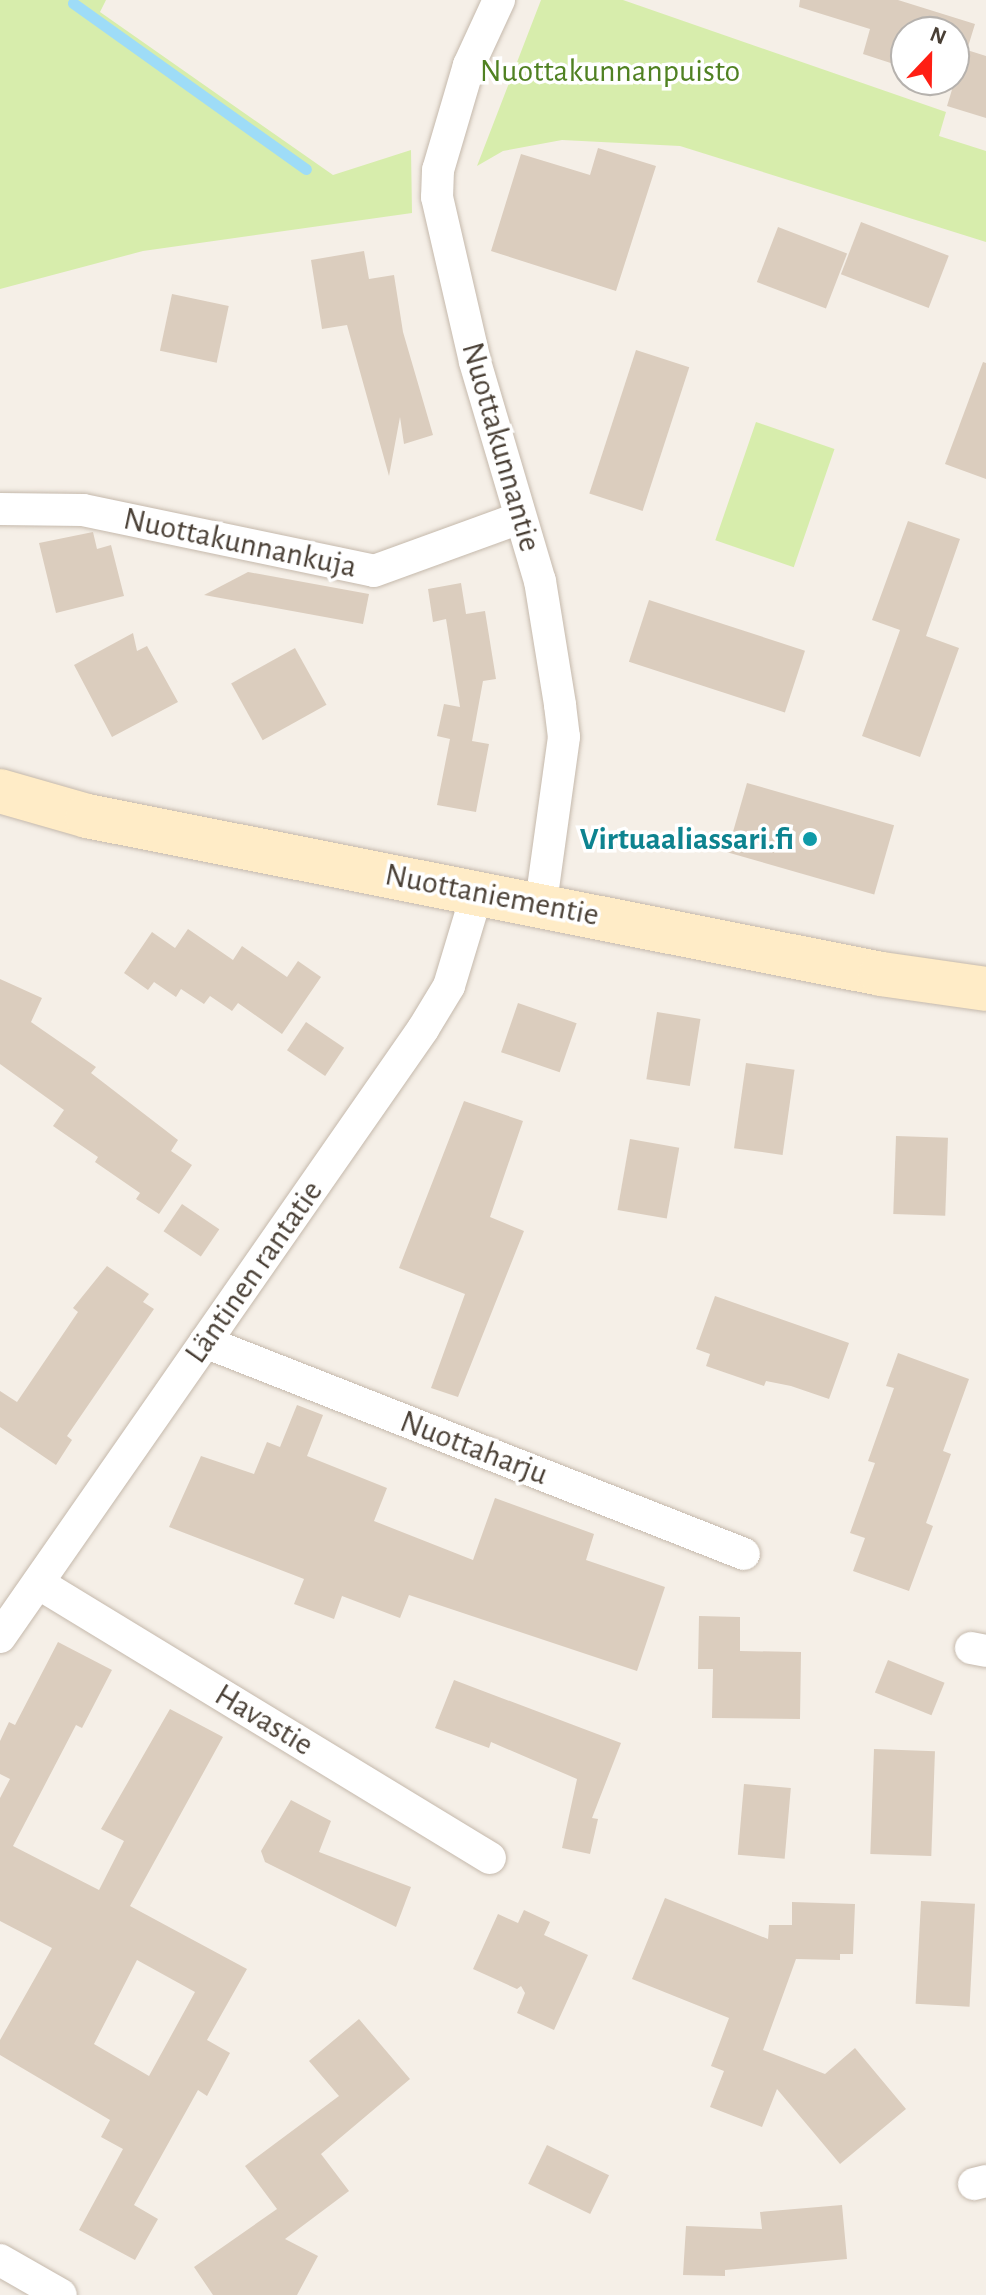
<!DOCTYPE html>
<meta charset="utf-8">
<style>
body{margin:0}
#map{position:relative;width:986px;height:2295px;overflow:hidden;background:#f5efe7;font-family:"Alegreya Sans",sans-serif}
div>[style]{position:absolute}
[style*='--x']{left:calc(var(--x)*1px);top:calc(var(--y)*1px);width:calc(var(--w)*1px);rotate:calc(var(--a)*1deg)}
.green>*{inset:0;background:#d7edac;transform-origin:0 0}
.stream>*{height:11px;margin:-5.5px;padding:0 5.5px;transform-origin:5.5px;border-radius:5.5px;background:#9edcf7}
.building>*{inset:0;background:#dbcdbe;transform-origin:0 0}
.roads{filter:drop-shadow(0 0 2px #c5b9ac) drop-shadow(0 0 2px #c5b9ac)}
.minor>*{height:32px;margin:-16px;padding:0 16px;transform-origin:16px;border-radius:16px;background:#fff}
.secondary>*{height:44px;margin:-22px;padding:0 22px;transform-origin:22px;border-radius:22px;background:#ffecc7}
.dots>*{width:22px;height:22px;translate:-50% -50%;box-sizing:border-box;border:4px solid #fff;border-radius:50%}
span{translate:-50% -50%;white-space:nowrap;text-align:center;line-height:1.15;-webkit-text-stroke:7px #fff;paint-order:stroke}
.park-label{font-size:32px;color:#508122}
.street-label{font-size:32px;color:#493f35}
.culture-label{font-size:32px;color:#0d838f;font-weight:700}
.right{translate:-100% -50%;text-align:right}
.north{position:absolute;left:890px;top:16px;width:80px;height:80px;box-sizing:border-box;background:#fff;border:2px solid #b6b2ae;border-radius:50%;rotate:22deg;font-size:22px;font-weight:700;line-height:32px;text-align:center;color:#493f35}
.north::after{content:'';display:block;margin:auto;width:28px;height:36px;background:#ff1f14;clip-path:polygon(50% 0,100% 100%,50% 72%,0 100%)}
</style>
<div id="map">
<div class="green">
<div style="clip-path:polygon(0 0,106px 0,100px 12px,333px 175px,411px 150px,412px 213px,143px 251px,0 289px)"></div>
<div style="clip-path:polygon(541px 0,623px 0,946px 112px,939px 136px,986px 151px,986px 242px,680px 146px,562px 140px,503px 151px,477px 166px)"></div>
<div style="left:756px;top:422px;width:83px;height:125px;rotate:19deg"></div>
</div>
<div class="stream">
<div style="--x:73;--y:3;--w:286;--a:35.5"></div>
</div>
<div class="building">
<div style="clip-path:polygon(800px 0,898px 0,975px 24px,967px 50px,986px 56px,986px 118px,947px 106px,954px 83px,945px 80px,954px 80px,954px 32px,906px 32px,906px 68px,863px 54px,870px 29px,799px 7px)"></div>
<div style="clip-path:polygon(598px 148px,656px 166px,616px 291px,491px 251px,521px 154px,590px 175px)"></div>
<div style="left:861px;top:222px;width:94px;height:56px;rotate:21deg"></div>
<div style="left:778px;top:227px;width:74px;height:59px;rotate:21deg"></div>
<div style="clip-path:polygon(364px 251px,369px 279px,394px 275px,403px 332px,433px 435px,404px 444px,400px 417px,389px 476px,347px 325px,322px 329px,311px 260px)"></div>
<div style="left:172px;top:294px;width:58px;height:58px;rotate:12deg"></div>
<div style="left:636px;top:350px;width:56px;height:151px;rotate:18deg"></div>
<div style="clip-path:polygon(983px 362px,986px 363px,986px 479px,945px 464px)"></div>
<div style="clip-path:polygon(908px 521px,960px 539px,926px 636px,959px 648px,920px 757px,862px 736px,900px 630px,872px 620px)"></div>
<div style="clip-path:polygon(93px 532px,97px 549px,111px 545px,124px 596px,56px 613px,39px 543px)"></div>
<div style="clip-path:polygon(248px 572px,369px 594px,363px 624px,204px 595px)"></div>
<div style="clip-path:polygon(461px 583px,466px 614px,485px 611px,496px 679px,483px 681px,472px 741px,489px 744px,476px 812px,437px 805px,450px 739px,437px 736px,444px 704px,460px 707px,446px 619px,433px 622px,428px 589px)"></div>
<div style="left:649px;top:600px;width:164px;height:65px;rotate:18deg"></div>
<div style="clip-path:polygon(133px 633px,137px 651px,147px 646px,178px 702px,112px 737px,74px 665px)"></div>
<div style="left:295px;top:648px;width:65px;height:73px;rotate:61deg"></div>
<div style="left:747px;top:783px;width:153px;height:72px;rotate:16deg"></div>
<div style="clip-path:polygon(188px 929px,233px 960px,242px 946px,287px 977px,298px 961px,321px 977px,282px 1034px,238px 1003px,232px 1011px,210px 996px,204px 1004px,181px 989px,176px 997px,154px 982px,148px 990px,124px 973px,152px 932px,175px 948px)"></div>
<div style="clip-path:polygon(0 979px,42px 998px,31px 1022px,96px 1067px,91px 1073px,178px 1140px,171px 1151px,192px 1165px,159px 1214px,136px 1199px,140px 1193px,95px 1162px,98px 1157px,53px 1126px,64px 1110px,0 1064px)"></div>
<div style="left:518px;top:1003px;width:62px;height:52px;rotate:19deg"></div>
<div style="left:657px;top:1012px;width:44px;height:68px;rotate:9deg"></div>
<div style="left:306px;top:1022px;width:46px;height:34px;rotate:34deg"></div>
<div style="left:746px;top:1063px;width:49px;height:86px;rotate:8deg"></div>
<div style="clip-path:polygon(464px 1101px,523px 1121px,490px 1217px,524px 1231px,458px 1397px,431px 1388px,465px 1294px,399px 1268px)"></div>
<div style="left:896px;top:1136px;width:52px;height:78px;rotate:2deg"></div>
<div style="left:630px;top:1139px;width:50px;height:72px;rotate:10deg"></div>
<div style="left:182px;top:1204px;width:45px;height:33px;rotate:34deg"></div>
<div style="clip-path:polygon(107px 1266px,149px 1294px,143px 1302px,154px 1309px,67px 1436px,72px 1440px,56px 1465px,0 1427px,0 1391px,17px 1402px,78px 1312px,73px 1308px)"></div>
<div style="clip-path:polygon(715px 1296px,849px 1343px,829px 1399px,791px 1386px,766px 1381px,764px 1386px,706px 1366px,710px 1354px,696px 1349px)"></div>
<div style="clip-path:polygon(898px 1353px,969px 1379px,943px 1451px,951px 1454px,926px 1523px,933px 1526px,909px 1591px,853px 1571px,865px 1538px,850px 1533px,875px 1463px,868px 1461px,894px 1388px,886px 1386px)"></div>
<div style="clip-path:polygon(297px 1405px,323px 1415px,307px 1456px,387px 1488px,374px 1521px,473px 1560px,495px 1498px,594px 1534px,586px 1560px,665px 1587px,637px 1671px,409px 1595px,400px 1618px,342px 1596px,334px 1619px,294px 1604px,304px 1579px,169px 1527px,201px 1456px,254px 1474px,267px 1442px,280px 1447px)"></div>
<div style="clip-path:polygon(699px 1616px,740px 1617px,740px 1651px,801px 1652px,800px 1719px,712px 1718px,713px 1669px,698px 1669px)"></div>
<div style="clip-path:polygon(evenodd,58px 1642px,112px 1670px,82px 1728px,76px 1725px,13px 1846px,99px 1890px,124px 1841px,101px 1829px,170px 1709px,223px 1737px,130px 1906px,247px 1969px,207px 2040px,230px 2053px,207px 2096px,198px 2090px,134px 2205px,158px 2219px,135px 2260px,79px 2230px,123px 2149px,101px 2137px,110px 2120px,0 2055px,0 2040px,52px 1948px,0 1921px,0 1798px,10px 1779px,0 1774px,0 1741px,9px 1722px,15px 1725px,58px 1642px,137px 1960px,195px 1992px,149px 2076px,94px 2044px,137px 1960px)"></div>
<div style="left:888px;top:1660px;width:61px;height:35px;rotate:22deg"></div>
<div style="clip-path:polygon(454px 1680px,621px 1743px,592px 1818px,598px 1819px,590px 1854px,562px 1848px,577px 1779px,491px 1742px,489px 1748px,435px 1728px)"></div>
<div style="left:874px;top:1749px;width:61px;height:105px;rotate:2deg"></div>
<div style="left:744px;top:1784px;width:47px;height:71px;rotate:5deg"></div>
<div style="clip-path:polygon(291px 1800px,331px 1821px,319px 1852px,411px 1887px,396px 1927px,265px 1862px,261px 1851px)"></div>
<div style="clip-path:polygon(665px 1898px,768px 1939px,769px 1925px,792px 1925px,792px 1902px,855px 1904px,853px 1954px,840px 1954px,840px 1960px,796px 1959px,763px 2050px,825px 2074px,855px 2048px,906px 2109px,840px 2164px,777px 2089px,762px 2127px,710px 2107px,724px 2071px,711px 2066px,729px 2018px,632px 1979px)"></div>
<div style="left:921px;top:1901px;width:54px;height:103px;rotate:3deg"></div>
<div style="clip-path:polygon(524px 1910px,550px 1922px,544px 1935px,588px 1955px,554px 2030px,517px 2013px,525px 1993px,521px 1986px,517px 1989px,473px 1969px,498px 1914px,518px 1923px)"></div>
<div style="clip-path:polygon(359px 2019px,410px 2079px,321px 2154px,349px 2191px,285px 2239px,318px 2256px,297px 2295px,213px 2295px,194px 2267px,277px 2209px,245px 2166px,339px 2096px,309px 2061px)"></div>
<div style="left:547px;top:2145px;width:69px;height:43px;rotate:26deg"></div>
<div style="clip-path:polygon(842px 2205px,847px 2259px,725px 2270px,725px 2276px,683px 2275px,686px 2226px,762px 2229px,760px 2212px)"></div>
</div>
<div class="roads">
<div class="minor">
<div style="--x:499;--y:0;--w:72;--a:114.8"></div>
<div style="--x:469;--y:65;--w:109;--a:106.4"></div>
<div style="--x:438;--y:170;--w:27;--a:92"></div>
<div style="--x:437;--y:197;--w:169;--a:77"></div>
<div style="--x:475;--y:362;--w:228;--a:73.5"></div>
<div style="--x:540;--y:581;--w:126;--a:80.8"></div>
<div style="--x:560;--y:705;--w:32;--a:83"></div>
<div style="--x:564;--y:737;--w:168;--a:97.9"></div>
<div style="--x:0;--y:509;--w:83;--a:0.7"></div>
<div style="--x:83;--y:510;--w:297;--a:11.8"></div>
<div style="--x:374;--y:571;--w:155;--a:-20"></div>
<div style="--x:205;--y:1342;--w:579;--a:21.47"></div>
<div style="--x:38;--y:1583;--w:529;--a:31.32"></div>
<div style="--x:0;--y:1637;--w:741;--a:-55.17"></div>
<div style="--x:423;--y:1029;--w:50;--a:-58.8"></div>
<div style="--x:449;--y:986;--w:97;--a:-73.2"></div>
<div style="--x:971;--y:1648;--w:15;--a:11"></div>
<div style="--x:974;--y:2184;--w:12;--a:-14"></div>
<div style="--x:0;--y:2260;--w:70;--a:29.8"></div>
</div>
<div class="secondary">
<div style="--x:0;--y:791;--w:91;--a:16"></div>
<div style="--x:87;--y:816;--w:810;--a:11.25"></div>
<div style="--x:881;--y:974;--w:106;--a:8.1"></div>
</div>
</div>
<div class="dots">
<div style="left:810px;top:839px;background:#0f9aa8"></div>
</div>
<div class="park-label">
<span style="left:610px;top:71px">Nuottakunnanpuisto</span>
</div>
<div class="street-label">
<span style="left:501px;top:447px;rotate:74deg">Nuottakunnantie</span>
<span style="left:240px;top:543px;rotate:12deg">Nuottakunnankuja</span>
<span style="left:492px;top:895px;rotate:11deg">Nuottaniementie</span>
<span style="left:254px;top:1272px;rotate:-55deg">Läntinen rantatie</span>
<span style="left:474px;top:1448px;rotate:21deg">Nuottaharju</span>
<span style="left:264px;top:1720px;rotate:31deg">Havastie</span>
</div>
<div class="culture-label">
<span class="right" style="left:794px;top:839px">Virtuaaliassari.fi</span>
</div>
<div class="north">N</div>
</div>
